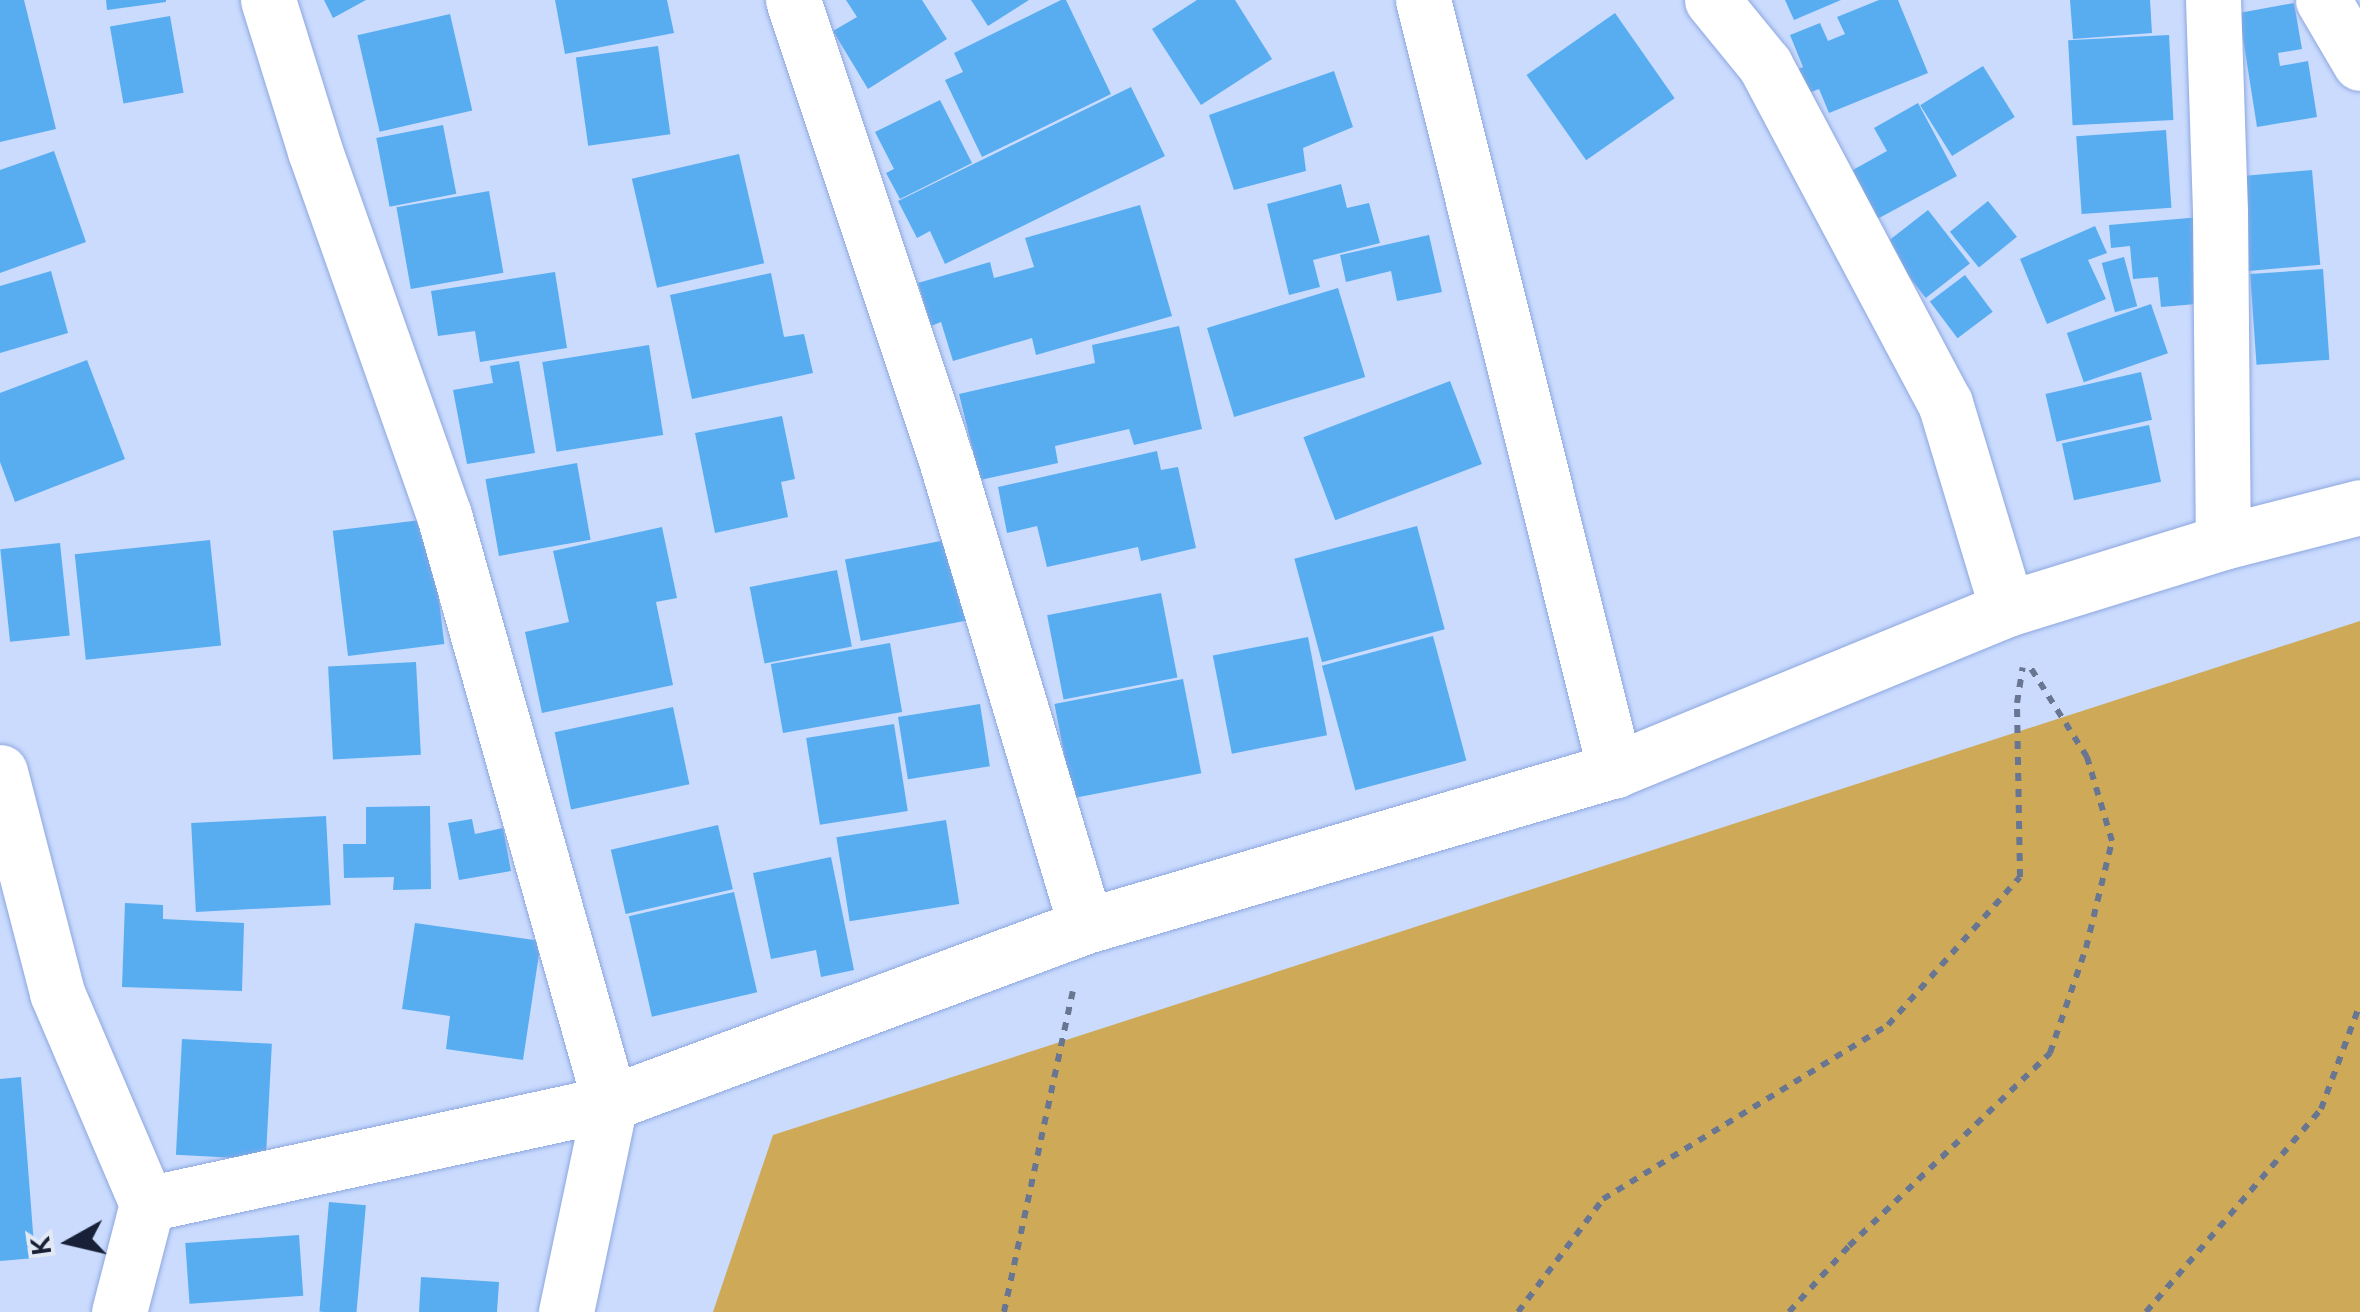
<!DOCTYPE html>
<style>
body{margin:0}
#map{position:relative;width:2360px;height:1312px;overflow:hidden;background:#cadbfe;font-family:Ubuntu,sans-serif}
div>[style]{position:absolute}
[style*='--x']{left:calc(var(--x)*1px);top:calc(var(--y)*1px);width:calc(var(--w)*1px);rotate:calc(var(--a)*1deg)}
.green>*{inset:0;background:#cea957}
.building>*{inset:0;background:#58adf1;transform-origin:0 0}
.path>*{height:6px;margin-top:-3px;transform-origin:0;background:repeating-linear-gradient(90deg,#697692 0 8px,transparent 0 16px)}
.roads{filter:drop-shadow(0 0 2px #8da7df) drop-shadow(0 0 2px #8da7df)}
.street>*{height:55px;margin:-27.5px;padding:0 27.5px;transform-origin:27.5px;border-radius:27.5px;background:#fff}
span{translate:-50% -50%;white-space:nowrap;text-align:center;line-height:1.15;-webkit-text-stroke:8px #e2e8f4;paint-order:stroke}
.north{position:absolute;left:20px;top:1192px;width:100px;height:100px;-webkit-text-stroke:8px #e2e8f4;paint-order:stroke;rotate:262deg;font-size:28px;font-weight:700;line-height:40px;text-align:center;color:#172036}
.north::after{content:'';display:block;margin:auto;width:35px;height:45px;background:#172036;clip-path:polygon(50% 0,100% 100%,50% 72%,0 100%)}
</style>
<div id="map">
<div class="green">
<div style="clip-path:polygon(2360px 621px,2360px 1312px,713px 1312px,773px 1135px)"></div>
</div>
<div class="building">
<div style="clip-path:polygon(0 0,24px 0,56px 129px,0 142px)"></div>
<div style="clip-path:polygon(106px 0,166px 0,166px 2px,107px 10px)"></div>
<div style="clip-path:polygon(324px 0,366px 0,333px 18px)"></div>
<div style="clip-path:polygon(555px 0,667px 0,674px 33px,565px 54px)"></div>
<div style="clip-path:polygon(846px 0,922px 0,947px 39px,868px 89px,833px 31px,857px 17px)"></div>
<div style="clip-path:polygon(971px 0,1029px 0,988px 26px)"></div>
<div style="clip-path:polygon(1061px 0,1066px 0,1111px 94px,982px 157px,945px 80px,963px 72px,954px 53px)"></div>
<div style="clip-path:polygon(1197px 0,1235px 0,1272px 59px,1201px 105px,1152px 29px)"></div>
<div style="clip-path:polygon(1785px 0,1841px 0,1794px 20px)"></div>
<div style="clip-path:polygon(1879px 0,1898px 0,1928px 73px,1829px 113px,1819px 89px,1801px 96px,1792px 72px,1803px 67px,1790px 35px,1820px 23px,1828px 41px,1845px 34px,1837px 17px)"></div>
<div style="clip-path:polygon(2070px 0,2150px 0,2152px 33px,2073px 39px)"></div>
<div style="clip-path:polygon(2294px 3px,2302px 49px,2278px 53px,2280px 66px,2308px 61px,2317px 117px,2257px 127px,2239px 13px)"></div>
<div style="left:1615px;top:13px;width:104px;height:108px;rotate:55deg"></div>
<div style="left:450px;top:14px;width:99px;height:95px;rotate:77deg"></div>
<div style="left:170px;top:16px;width:78px;height:61px;rotate:80deg"></div>
<div style="left:2169px;top:35px;width:85px;height:101px;rotate:87deg"></div>
<div style="left:658px;top:46px;width:89px;height:83px;rotate:82deg"></div>
<div style="left:1983px;top:66px;width:60px;height:74px;rotate:58deg"></div>
<div style="clip-path:polygon(1334px 71px,1353px 127px,1303px 148px,1306px 171px,1234px 190px,1209px 115px)"></div>
<div style="clip-path:polygon(1131px 87px,1165px 156px,945px 264px,930px 231px,917px 238px,898px 201px)"></div>
<div style="clip-path:polygon(940px 100px,972px 163px,900px 199px,886px 173px,894px 169px,875px 132px)"></div>
<div style="clip-path:polygon(1918px 103px,1957px 176px,1868px 224px,1842px 176px,1887px 151px,1874px 128px)"></div>
<div style="left:443px;top:125px;width:70px;height:68px;rotate:79deg"></div>
<div style="left:2166px;top:130px;width:78px;height:90px;rotate:86deg"></div>
<div style="clip-path:polygon(54px 151px,86px 242px,0 273px,0 170px)"></div>
<div style="left:739px;top:154px;width:112px;height:110px;rotate:77deg"></div>
<div style="left:2312px;top:170px;width:95px;height:75px;rotate:85deg"></div>
<div style="clip-path:polygon(1341px 184px,1347px 208px,1369px 203px,1380px 243px,1313px 260px,1320px 287px,1289px 295px,1267px 204px)"></div>
<div style="left:489px;top:191px;width:83px;height:94px;rotate:80deg"></div>
<div style="left:1988px;top:201px;width:46px;height:49px;rotate:51deg"></div>
<div style="clip-path:polygon(1140px 205px,1172px 316px,1036px 355px,1032px 338px,953px 361px,941px 322px,931px 326px,918px 283px,990px 262px,994px 278px,1034px 267px,1025px 238px)"></div>
<div style="left:1928px;top:210px;width:68px;height:56px;rotate:52deg"></div>
<div style="clip-path:polygon(2200px 217px,2208px 303px,2161px 307px,2158px 277px,2133px 279px,2130px 246px,2111px 248px,2109px 225px)"></div>
<div style="clip-path:polygon(2095px 226px,2107px 253px,2088px 260px,2106px 299px,2047px 324px,2020px 259px)"></div>
<div style="clip-path:polygon(1429px 235px,1442px 292px,1397px 301px,1391px 271px,1346px 282px,1340px 255px)"></div>
<div style="left:2124px;top:257px;width:51px;height:23px;rotate:75deg"></div>
<div style="left:2323px;top:269px;width:91px;height:73px;rotate:86deg"></div>
<div style="clip-path:polygon(51px 271px,68px 333px,0 353px,0 286px)"></div>
<div style="clip-path:polygon(555px 272px,567px 348px,480px 362px,475px 331px,438px 336px,431px 291px)"></div>
<div style="clip-path:polygon(771px 273px,784px 337px,804px 334px,813px 373px,692px 399px,670px 295px)"></div>
<div style="left:1965px;top:275px;width:46px;height:44px;rotate:53deg"></div>
<div style="left:1338px;top:288px;width:93px;height:137px;rotate:73deg"></div>
<div style="left:2151px;top:304px;width:52px;height:89px;rotate:71deg"></div>
<div style="clip-path:polygon(1179px 326px,1202px 429px,1134px 445px,1129px 429px,1055px 446px,1058px 463px,980px 480px,959px 394px,1095px 363px,1092px 345px)"></div>
<div style="left:649px;top:345px;width:91px;height:108px;rotate:81deg"></div>
<div style="clip-path:polygon(87px 360px,125px 459px,15px 502px,0 462px,0 393px)"></div>
<div style="clip-path:polygon(519px 361px,535px 453px,467px 464px,453px 390px,493px 383px,490px 366px)"></div>
<div style="left:2141px;top:372px;width:49px;height:98px;rotate:77deg"></div>
<div style="left:1450px;top:381px;width:89px;height:157px;rotate:69deg"></div>
<div style="clip-path:polygon(782px 416px,795px 479px,781px 482px,788px 517px,715px 533px,695px 433px)"></div>
<div style="left:2149px;top:425px;width:58px;height:89px;rotate:78deg"></div>
<div style="clip-path:polygon(1157px 451px,1161px 470px,1178px 467px,1196px 548px,1141px 561px,1138px 547px,1047px 567px,1037px 526px,1007px 533px,998px 487px)"></div>
<div style="left:577px;top:463px;width:78px;height:93px;rotate:80deg"></div>
<div style="left:429px;top:519px;width:126px;height:97px;rotate:83deg"></div>
<div style="left:1417px;top:526px;width:107px;height:127px;rotate:75deg"></div>
<div style="clip-path:polygon(662px 527px,677px 598px,656px 602px,673px 685px,542px 713px,525px 632px,569px 622px,553px 551px)"></div>
<div style="left:951px;top:539px;width:83px;height:108px;rotate:79deg"></div>
<div style="left:210px;top:540px;width:106px;height:136px;rotate:84deg"></div>
<div style="left:60px;top:543px;width:93px;height:60px;rotate:84deg"></div>
<div style="left:837px;top:570px;width:78px;height:89px;rotate:79deg"></div>
<div style="left:1161px;top:593px;width:86px;height:116px;rotate:79deg"></div>
<div style="left:1433px;top:636px;width:129px;height:115px;rotate:75deg"></div>
<div style="left:1308px;top:637px;width:100px;height:97px;rotate:79deg"></div>
<div style="left:890px;top:643px;width:70px;height:121px;rotate:80deg"></div>
<div style="left:416px;top:662px;width:93px;height:88px;rotate:87deg"></div>
<div style="left:1183px;top:679px;width:96px;height:131px;rotate:79deg"></div>
<div style="left:980px;top:704px;width:63px;height:83px;rotate:81deg"></div>
<div style="left:673px;top:707px;width:79px;height:121px;rotate:78deg"></div>
<div style="left:894px;top:724px;width:88px;height:89px;rotate:81deg"></div>
<div style="clip-path:polygon(430px 806px,431px 889px,393px 890px,394px 877px,344px 878px,343px 844px,366px 844px,366px 807px)"></div>
<div style="left:326px;top:816px;width:89px;height:135px;rotate:87deg"></div>
<div style="clip-path:polygon(472px 819px,475px 834px,503px 828px,511px 871px,459px 880px,448px 823px)"></div>
<div style="left:946px;top:820px;width:85px;height:111px;rotate:81deg"></div>
<div style="left:718px;top:825px;width:66px;height:110px;rotate:77deg"></div>
<div style="clip-path:polygon(831px 857px,854px 970px,821px 977px,816px 950px,771px 959px,753px 873px)"></div>
<div style="left:734px;top:892px;width:103px;height:108px;rotate:77deg"></div>
<div style="clip-path:polygon(125px 903px,163px 905px,163px 919px,244px 923px,242px 991px,122px 987px)"></div>
<div style="clip-path:polygon(415px 923px,541px 941px,523px 1060px,446px 1049px,450px 1016px,402px 1009px)"></div>
<div style="left:182px;top:1039px;width:90px;height:116px;rotate:3deg"></div>
<div style="clip-path:polygon(21px 1077px,35px 1258px,0 1261px,0 1079px)"></div>
<div style="left:329px;top:1202px;width:37px;height:110px;rotate:5deg"></div>
<div style="left:299px;top:1235px;width:61px;height:114px;rotate:86deg"></div>
<div style="clip-path:polygon(421px 1277px,499px 1282px,497px 1312px,419px 1312px)"></div>
</div>
<div class="path">
<div style="--x:1004;--y:1312;--w:328;--a:-77.9"></div>
<div style="--x:1518;--y:1312;--w:141;--a:-53"></div>
<div style="--x:1603;--y:1199;--w:334;--a:-31.4"></div>
<div style="--x:1888;--y:1025;--w:198;--a:-48.3"></div>
<div style="--x:2020;--y:877;--w:174;--a:-91"></div>
<div style="--x:2017;--y:703;--w:36;--a:-81"></div>
<div style="--x:1789;--y:1312;--w:89;--a:-47.7"></div>
<div style="--x:1849;--y:1246;--w:279;--a:-43.8"></div>
<div style="--x:2050;--y:1053;--w:111;--a:-71.1"></div>
<div style="--x:2086;--y:948;--w:110;--a:-76.3"></div>
<div style="--x:2112;--y:841;--w:88;--a:-106.6"></div>
<div style="--x:2087;--y:757;--w:112;--a:-122.3"></div>
<div style="--x:2146;--y:1312;--w:268;--a:-49.2"></div>
<div style="--x:2321;--y:1109;--w:112;--a:-69.6"></div>
</div>
<div class="roads">
<div class="street">
<div style="--x:268;--y:0;--w:158;--a:72.7"></div>
<div style="--x:315;--y:151;--w:386;--a:70.5"></div>
<div style="--x:444;--y:515;--w:611;--a:74.23"></div>
<div style="--x:610;--y:1103;--w:214;--a:101.9"></div>
<div style="--x:793;--y:0;--w:488;--a:71.6"></div>
<div style="--x:947;--y:463;--w:483;--a:73.3"></div>
<div style="--x:1423;--y:0;--w:794;--a:76"></div>
<div style="--x:1712;--y:0;--w:84;--a:50.8"></div>
<div style="--x:1765;--y:65;--w:383;--a:62"></div>
<div style="--x:1945;--y:403;--w:215;--a:73.2"></div>
<div style="--x:2213;--y:0;--w:211;--a:88.1"></div>
<div style="--x:2220;--y:211;--w:331;--a:89.5"></div>
<div style="--x:2323;--y:0;--w:73;--a:59.6"></div>
<div style="--x:0;--y:772;--w:228;--a:75.5"></div>
<div style="--x:57;--y:993;--w:229;--a:66.9"></div>
<div style="--x:147;--y:1204;--w:112;--a:104.5"></div>
<div style="--x:147;--y:1204;--w:474;--a:-12.3"></div>
<div style="--x:610;--y:1103;--w:508;--a:-20.4"></div>
<div style="--x:1086;--y:926;--w:552;--a:-16.43"></div>
<div style="--x:1615;--y:770;--w:424;--a:-22.3"></div>
<div style="--x:2007;--y:609;--w:226;--a:-17.2"></div>
<div style="--x:2223;--y:542;--w:141;--a:-14.3"></div>
</div>
</div>
<div class="north">K</div>
</div>
